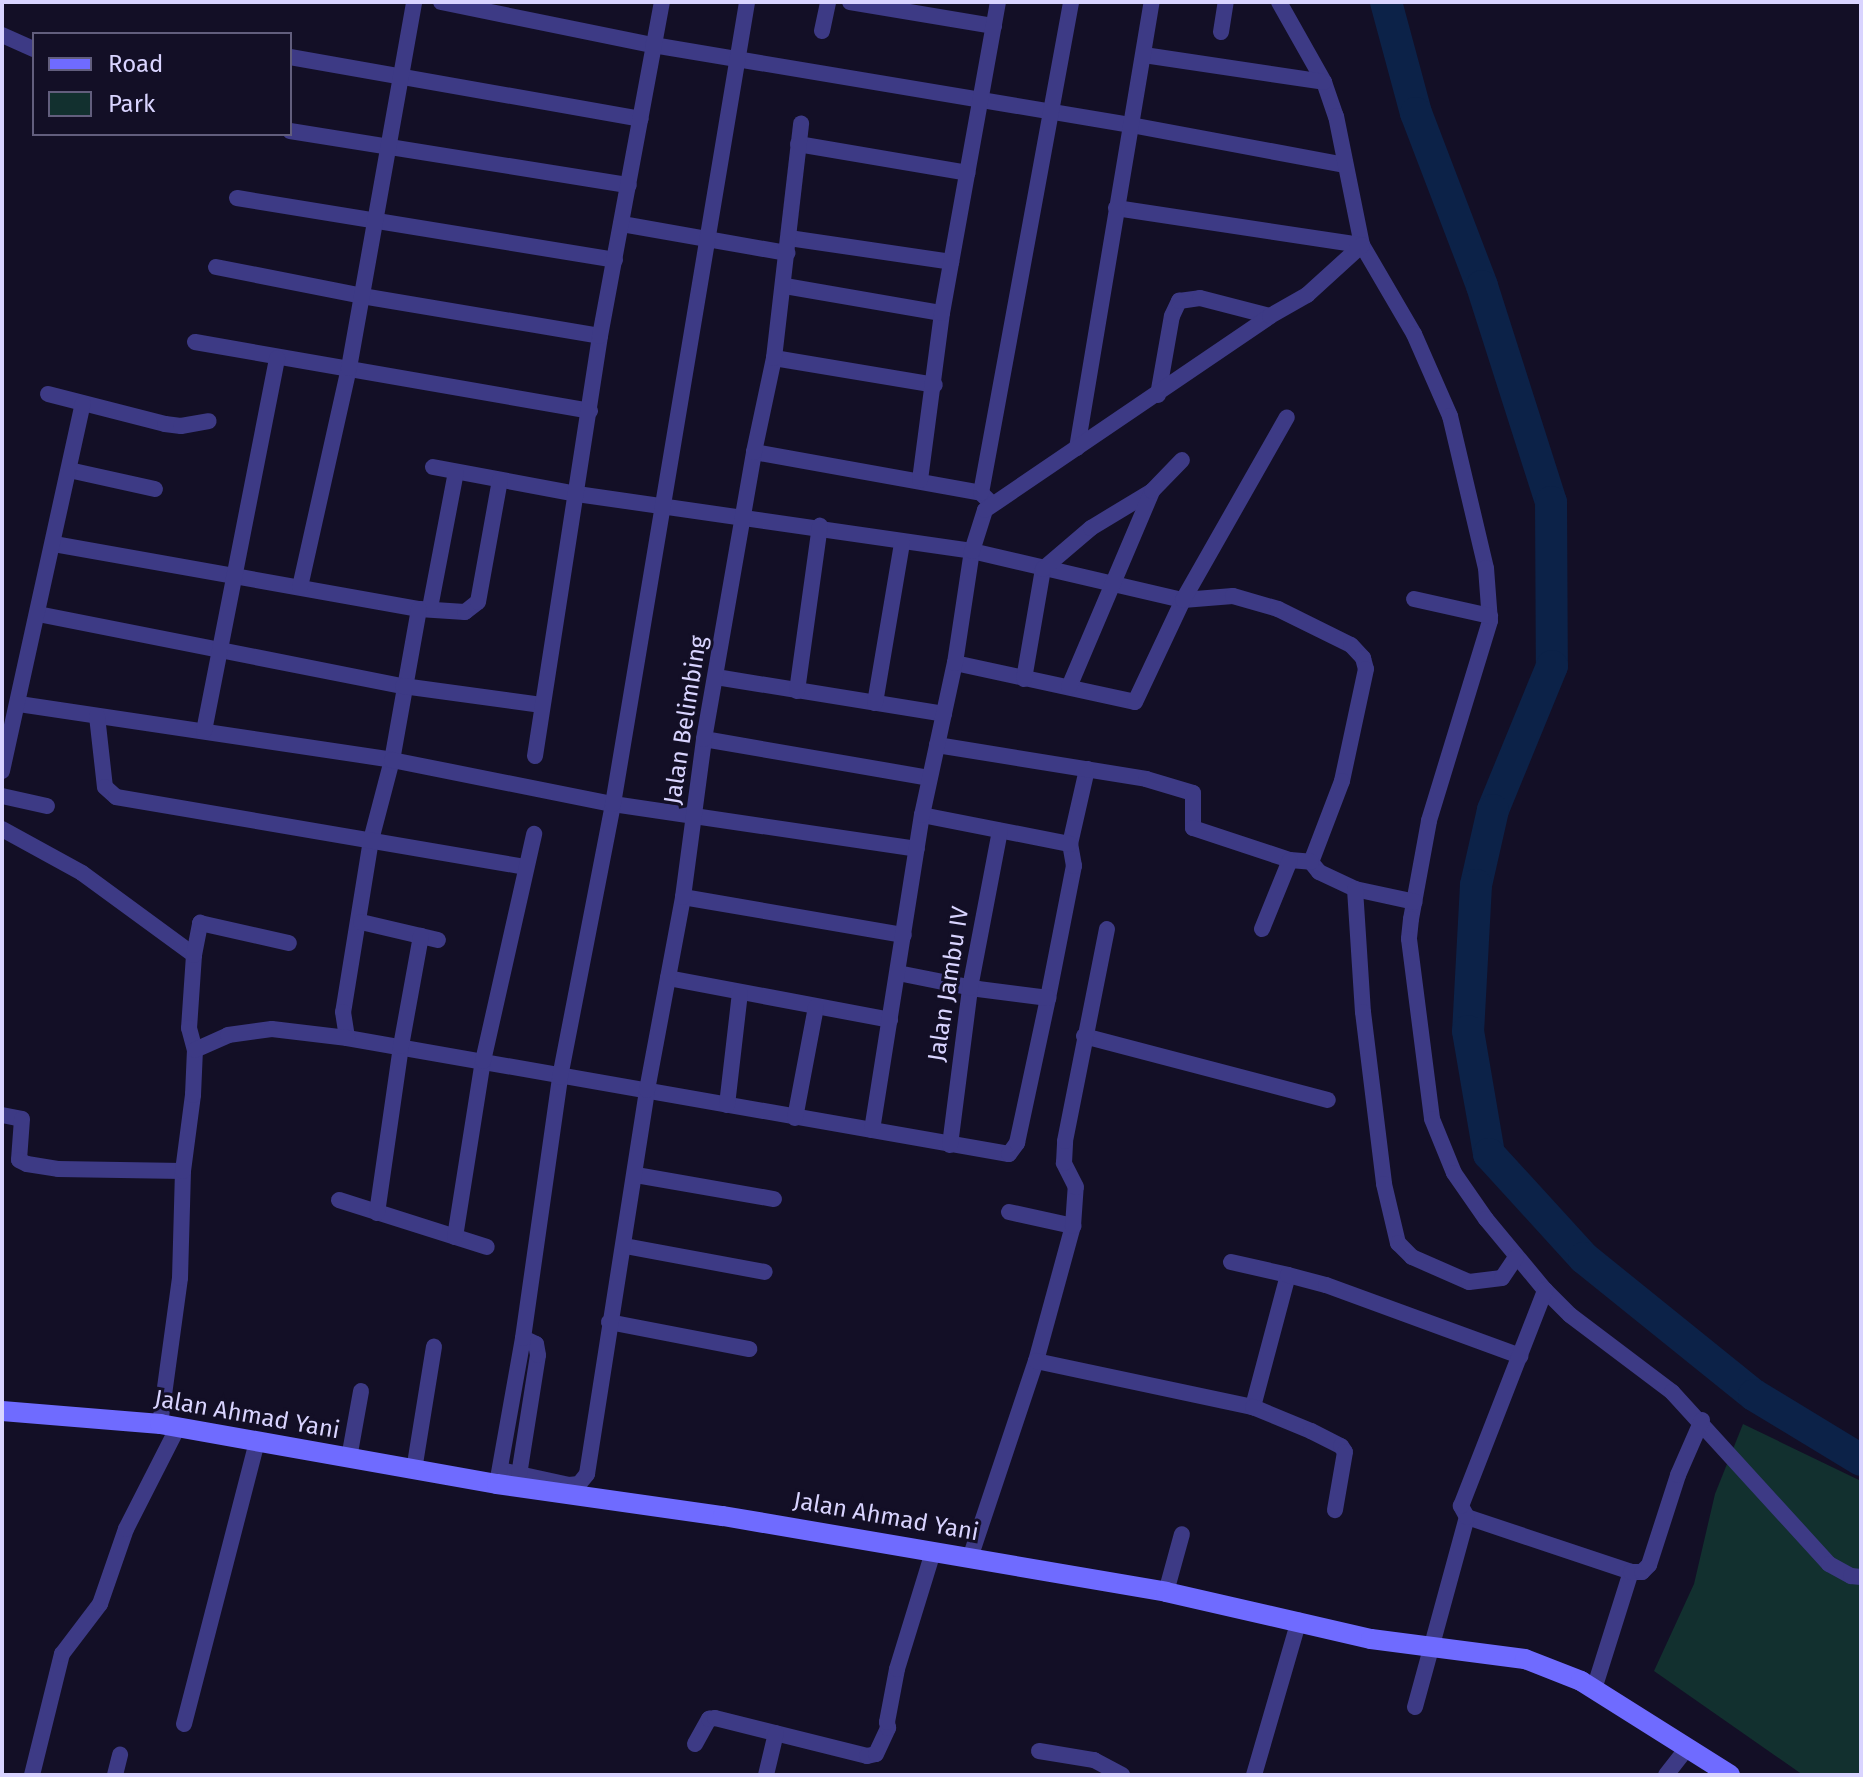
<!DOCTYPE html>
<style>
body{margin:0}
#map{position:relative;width:1863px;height:1777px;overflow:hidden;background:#130f26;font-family:"Fira Sans",sans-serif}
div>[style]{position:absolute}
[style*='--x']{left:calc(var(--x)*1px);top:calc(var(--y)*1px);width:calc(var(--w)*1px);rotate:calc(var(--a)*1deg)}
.green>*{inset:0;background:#12302f}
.river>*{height:32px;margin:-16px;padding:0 16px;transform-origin:16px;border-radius:16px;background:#0c2248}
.street>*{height:16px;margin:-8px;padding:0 8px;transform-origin:8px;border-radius:8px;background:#3d3a85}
.secondary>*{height:20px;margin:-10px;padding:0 10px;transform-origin:10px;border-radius:10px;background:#6f6bff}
span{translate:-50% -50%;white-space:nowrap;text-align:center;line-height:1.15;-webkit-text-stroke:6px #130f26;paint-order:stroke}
.street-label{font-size:24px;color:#d9d4ff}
.frame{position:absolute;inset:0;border:4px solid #d9d4ff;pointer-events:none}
.legend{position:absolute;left:32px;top:32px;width:260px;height:104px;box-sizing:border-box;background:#130f26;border:2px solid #625e7d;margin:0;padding:10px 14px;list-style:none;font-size:24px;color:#d9d4ff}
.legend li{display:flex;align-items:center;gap:16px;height:40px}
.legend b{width:40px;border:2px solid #625e7d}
</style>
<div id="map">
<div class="green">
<div style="clip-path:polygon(1743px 1424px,1861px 1481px,1861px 1775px,1803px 1775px,1654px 1671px,1694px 1584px,1715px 1494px)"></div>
</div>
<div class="river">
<div style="--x:1386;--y:2;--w:115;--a:74.9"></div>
<div style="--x:1416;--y:113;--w:185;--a:69.1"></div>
<div style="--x:1482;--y:286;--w:227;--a:72.3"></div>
<div style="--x:1551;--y:502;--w:164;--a:89.7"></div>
<div style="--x:1552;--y:666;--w:156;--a:112.3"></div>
<div style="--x:1493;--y:810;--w:77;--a:102.8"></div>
<div style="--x:1476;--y:885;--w:146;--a:93.1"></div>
<div style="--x:1468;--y:1031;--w:125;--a:80.3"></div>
<div style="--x:1489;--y:1154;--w:141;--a:47.6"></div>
<div style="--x:1584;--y:1258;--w:218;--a:38.9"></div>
<div style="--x:1754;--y:1395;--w:125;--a:31.3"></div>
</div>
<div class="street">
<div style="--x:441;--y:2;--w:216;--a:11.5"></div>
<div style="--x:653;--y:45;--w:485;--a:9.5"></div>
<div style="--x:1131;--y:125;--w:217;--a:10.6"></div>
<div style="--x:850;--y:2;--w:146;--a:9.5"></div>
<div style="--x:1279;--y:2;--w:92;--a:60.6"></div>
<div style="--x:1324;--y:82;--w:36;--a:71"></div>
<div style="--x:1336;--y:116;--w:132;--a:78.6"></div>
<div style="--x:1362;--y:245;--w:103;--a:59.7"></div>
<div style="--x:1414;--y:334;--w:90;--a:66.3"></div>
<div style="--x:1450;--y:416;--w:156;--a:76.7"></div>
<div style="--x:1486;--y:568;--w:53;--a:85.7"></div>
<div style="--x:1490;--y:621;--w:209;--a:107"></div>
<div style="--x:1429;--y:821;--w:100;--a:100.4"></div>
<div style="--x:1411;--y:919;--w:20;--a:96"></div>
<div style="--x:1409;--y:939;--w:181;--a:82.7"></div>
<div style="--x:1432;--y:1119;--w:58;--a:67.8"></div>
<div style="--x:1454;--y:1173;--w:56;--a:55.2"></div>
<div style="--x:1486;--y:1219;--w:92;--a:50.3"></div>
<div style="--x:1545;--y:1290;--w:35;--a:45"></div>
<div style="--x:1570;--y:1315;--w:128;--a:37"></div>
<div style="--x:1672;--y:1392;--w:233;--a:47.6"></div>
<div style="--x:1829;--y:1564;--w:25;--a:29"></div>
<div style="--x:1851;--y:1576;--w:10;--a:6"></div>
<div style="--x:822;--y:31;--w:30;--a:-78"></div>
<div style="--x:1221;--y:32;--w:30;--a:-81"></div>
<div style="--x:2;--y:35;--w:35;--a:24"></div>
<div style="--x:1144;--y:55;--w:182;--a:8.5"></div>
<div style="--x:290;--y:57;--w:356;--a:10"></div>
<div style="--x:290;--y:131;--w:343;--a:9.1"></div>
<div style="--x:798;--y:144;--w:172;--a:9.7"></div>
<div style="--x:237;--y:198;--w:383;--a:9.3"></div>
<div style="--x:1116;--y:208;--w:249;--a:8.6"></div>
<div style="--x:622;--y:224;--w:168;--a:10"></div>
<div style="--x:789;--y:238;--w:164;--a:8.4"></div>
<div style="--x:216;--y:267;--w:149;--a:11.2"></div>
<div style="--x:362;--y:296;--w:241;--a:9.5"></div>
<div style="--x:785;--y:286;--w:159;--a:9.8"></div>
<div style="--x:195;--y:342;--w:401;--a:9.9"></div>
<div style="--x:774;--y:358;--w:163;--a:9.5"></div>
<div style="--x:48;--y:394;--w:121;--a:14.4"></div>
<div style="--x:165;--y:424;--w:16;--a:7"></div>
<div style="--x:181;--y:426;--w:28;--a:-10"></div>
<div style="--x:1158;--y:395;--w:80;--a:-80"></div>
<div style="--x:1172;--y:316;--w:17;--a:-65"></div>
<div style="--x:1179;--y:301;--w:21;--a:-8"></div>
<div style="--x:1200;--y:298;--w:72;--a:14.4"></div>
<div style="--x:1077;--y:448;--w:452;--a:-80.5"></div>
<div style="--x:754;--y:452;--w:231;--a:10.2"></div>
<div style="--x:433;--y:467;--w:147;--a:10.6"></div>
<div style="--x:577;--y:494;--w:399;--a:8.2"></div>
<div style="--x:972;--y:551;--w:217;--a:13.1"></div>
<div style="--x:1183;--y:600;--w:50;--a:-4.6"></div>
<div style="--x:1233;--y:596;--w:47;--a:16.1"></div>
<div style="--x:1278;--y:609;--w:81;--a:26.3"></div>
<div style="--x:1351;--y:645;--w:18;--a:47"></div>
<div style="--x:1363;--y:658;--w:11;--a:75"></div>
<div style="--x:1366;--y:669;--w:115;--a:102.1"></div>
<div style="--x:1342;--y:781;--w:87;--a:110.9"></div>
<div style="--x:1311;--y:862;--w:13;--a:51"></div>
<div style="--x:1319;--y:872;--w:40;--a:25"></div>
<div style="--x:1355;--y:889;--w:61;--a:12.2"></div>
<div style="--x:69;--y:470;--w:88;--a:12.5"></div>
<div style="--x:920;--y:480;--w:168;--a:-82.5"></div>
<div style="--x:942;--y:313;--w:316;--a:-79.8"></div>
<div style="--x:991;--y:503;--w:14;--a:-135"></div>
<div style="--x:981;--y:493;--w:499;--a:-79.6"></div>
<div style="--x:54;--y:544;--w:371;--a:10.1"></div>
<div style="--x:419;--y:609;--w:46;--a:3.7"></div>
<div style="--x:465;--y:612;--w:16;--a:-38"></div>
<div style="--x:478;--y:602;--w:124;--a:-79.8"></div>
<div style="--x:300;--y:587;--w:224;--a:-77.4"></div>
<div style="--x:349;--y:368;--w:372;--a:-79.9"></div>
<div style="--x:1414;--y:599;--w:78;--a:12.6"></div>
<div style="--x:430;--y:608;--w:138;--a:-79.2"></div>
<div style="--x:419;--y:609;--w:153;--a:100.1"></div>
<div style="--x:392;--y:760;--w:83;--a:104.7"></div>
<div style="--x:371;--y:840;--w:174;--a:99.2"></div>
<div style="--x:343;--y:1012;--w:26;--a:81"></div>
<div style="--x:347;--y:1038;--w:672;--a:9.94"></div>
<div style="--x:1009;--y:1154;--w:14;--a:-54"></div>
<div style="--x:1017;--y:1143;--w:148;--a:-77.9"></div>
<div style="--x:1048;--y:998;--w:135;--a:-78.9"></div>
<div style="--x:1074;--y:866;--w:22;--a:-100"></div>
<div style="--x:1070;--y:844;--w:77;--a:-77.2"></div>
<div style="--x:38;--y:614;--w:372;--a:11.2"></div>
<div style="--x:403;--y:686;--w:140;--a:7.8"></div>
<div style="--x:955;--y:663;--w:184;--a:12.2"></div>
<div style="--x:1135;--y:702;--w:113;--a:-64.8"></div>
<div style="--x:1183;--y:600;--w:210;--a:-60.4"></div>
<div style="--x:716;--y:677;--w:231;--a:9.2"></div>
<div style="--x:1024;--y:679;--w:112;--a:-80.2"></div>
<div style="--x:1043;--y:569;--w:63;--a:-40.5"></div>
<div style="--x:1091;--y:528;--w:71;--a:-31.2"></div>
<div style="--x:1069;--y:687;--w:213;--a:-67"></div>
<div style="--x:1152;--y:491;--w:43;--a:-45.9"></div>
<div style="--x:797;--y:691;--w:167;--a:-82.1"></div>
<div style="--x:875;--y:703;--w:162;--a:-80.4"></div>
<div style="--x:19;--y:704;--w:377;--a:8.5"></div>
<div style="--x:392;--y:760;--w:225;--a:11.3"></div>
<div style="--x:613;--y:804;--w:307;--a:8.4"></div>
<div style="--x:97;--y:716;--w:71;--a:83.6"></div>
<div style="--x:105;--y:787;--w:15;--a:42"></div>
<div style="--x:116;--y:797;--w:416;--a:9.7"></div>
<div style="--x:204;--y:731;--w:380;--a:-78.9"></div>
<div style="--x:704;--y:739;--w:228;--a:9.8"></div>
<div style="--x:937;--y:745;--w:212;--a:9.2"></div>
<div style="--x:1146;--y:779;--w:49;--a:16.6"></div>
<div style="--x:1193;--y:793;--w:35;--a:90"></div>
<div style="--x:1193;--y:828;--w:102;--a:18.3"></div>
<div style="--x:1290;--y:860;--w:21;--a:5"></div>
<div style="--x:535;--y:756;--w:425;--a:-81.2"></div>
<div style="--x:600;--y:336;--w:340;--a:-79.5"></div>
<div style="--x:2;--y:771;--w:376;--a:-77.6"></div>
<div style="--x:2;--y:796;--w:46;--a:12.5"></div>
<div style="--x:922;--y:815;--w:151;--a:11.1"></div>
<div style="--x:2;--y:829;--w:91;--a:28.8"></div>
<div style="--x:82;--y:873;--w:139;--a:36.2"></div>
<div style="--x:194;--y:955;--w:73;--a:93.9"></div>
<div style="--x:189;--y:1028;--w:23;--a:75"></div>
<div style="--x:1355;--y:889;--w:123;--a:86.3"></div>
<div style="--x:1363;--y:1012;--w:173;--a:83"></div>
<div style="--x:1384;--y:1184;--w:61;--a:76.7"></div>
<div style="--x:1398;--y:1243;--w:20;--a:45"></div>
<div style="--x:1412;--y:1257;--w:62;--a:23.7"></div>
<div style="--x:1469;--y:1282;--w:33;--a:-7"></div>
<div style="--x:1502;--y:1278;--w:25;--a:-56"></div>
<div style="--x:683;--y:897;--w:224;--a:9.8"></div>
<div style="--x:361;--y:922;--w:79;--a:13.2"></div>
<div style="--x:1262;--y:929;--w:74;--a:-67.9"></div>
<div style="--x:194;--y:955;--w:33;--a:-79"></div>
<div style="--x:200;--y:923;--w:91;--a:12.7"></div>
<div style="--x:898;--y:973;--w:82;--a:11.3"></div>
<div style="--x:978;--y:989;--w:71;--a:7.3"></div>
<div style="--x:668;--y:978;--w:226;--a:10.7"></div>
<div style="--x:1084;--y:1036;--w:252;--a:14.7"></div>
<div style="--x:727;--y:1105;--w:113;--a:-83.4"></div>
<div style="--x:2;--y:1115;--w:20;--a:11"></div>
<div style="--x:22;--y:1119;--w:41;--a:94.2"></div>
<div style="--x:19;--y:1160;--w:9;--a:27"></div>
<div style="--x:27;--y:1164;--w:31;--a:9"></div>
<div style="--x:58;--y:1169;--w:125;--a:0.9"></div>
<div style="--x:795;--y:1118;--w:113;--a:-79.3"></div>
<div style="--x:872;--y:1130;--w:319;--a:-81"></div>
<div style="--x:922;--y:815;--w:156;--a:-77.8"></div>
<div style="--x:955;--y:663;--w:113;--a:-81.4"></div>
<div style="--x:972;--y:551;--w:43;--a:-72.4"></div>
<div style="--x:985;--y:510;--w:345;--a:-34.2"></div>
<div style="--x:1270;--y:316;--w:43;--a:-29.6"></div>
<div style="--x:1307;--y:295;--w:74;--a:-42.3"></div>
<div style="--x:950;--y:1145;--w:158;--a:-82.7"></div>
<div style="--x:970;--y:988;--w:160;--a:-79.2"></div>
<div style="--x:636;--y:1175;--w:140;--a:9.9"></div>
<div style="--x:339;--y:1200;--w:155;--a:17.6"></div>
<div style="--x:1009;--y:1212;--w:66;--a:12.3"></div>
<div style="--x:377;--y:1213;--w:169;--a:-81.8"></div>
<div style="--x:401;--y:1046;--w:112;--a:-79.7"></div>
<div style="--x:455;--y:1237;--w:178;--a:-81"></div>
<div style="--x:483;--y:1061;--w:233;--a:-77.3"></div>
<div style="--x:625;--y:1246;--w:142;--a:10.5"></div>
<div style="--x:1231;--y:1262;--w:58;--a:12.8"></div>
<div style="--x:1288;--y:1275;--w:137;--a:104.9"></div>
<div style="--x:1288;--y:1275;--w:39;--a:15"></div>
<div style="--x:1326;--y:1285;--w:207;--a:20.1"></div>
<div style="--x:609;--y:1322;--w:143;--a:10.9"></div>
<div style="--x:1036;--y:1361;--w:140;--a:-74.7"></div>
<div style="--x:1073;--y:1226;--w:39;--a:-86"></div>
<div style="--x:1076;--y:1187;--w:27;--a:-117"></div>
<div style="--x:1064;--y:1163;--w:22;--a:-87"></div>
<div style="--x:1065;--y:1141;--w:216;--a:-78.8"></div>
<div style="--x:160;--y:1424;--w:147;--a:-82.2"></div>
<div style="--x:180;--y:1278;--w:107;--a:-88.4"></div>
<div style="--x:183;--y:1171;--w:77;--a:-82.5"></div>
<div style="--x:193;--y:1095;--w:45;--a:-87.5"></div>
<div style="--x:195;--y:1050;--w:36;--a:-24"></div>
<div style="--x:228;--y:1035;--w:44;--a:-7.8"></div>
<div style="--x:272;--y:1029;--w:76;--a:6.8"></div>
<div style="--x:349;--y:1458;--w:68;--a:-79.8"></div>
<div style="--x:414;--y:1470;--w:125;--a:-80.8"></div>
<div style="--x:500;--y:1470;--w:71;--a:12.3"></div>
<div style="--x:569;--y:1485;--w:10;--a:-6"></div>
<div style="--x:579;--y:1484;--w:13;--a:-51"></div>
<div style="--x:587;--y:1474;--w:389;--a:-81.1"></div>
<div style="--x:647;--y:1090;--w:196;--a:-79.4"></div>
<div style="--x:683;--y:897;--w:159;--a:-82.4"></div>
<div style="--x:704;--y:739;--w:291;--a:-80.1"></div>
<div style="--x:754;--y:452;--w:96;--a:-78"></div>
<div style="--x:774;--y:358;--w:236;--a:-83.4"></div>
<div style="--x:519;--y:1475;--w:121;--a:-81"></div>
<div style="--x:538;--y:1355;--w:11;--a:-100"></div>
<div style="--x:536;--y:1344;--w:14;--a:-155"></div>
<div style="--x:497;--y:1484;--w:148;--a:-79.9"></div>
<div style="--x:523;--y:1338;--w:264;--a:-81.9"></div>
<div style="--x:560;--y:1077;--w:278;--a:-79"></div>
<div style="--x:613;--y:804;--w:813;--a:-80.51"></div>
<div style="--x:1467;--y:1517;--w:173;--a:18.5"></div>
<div style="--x:970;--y:1558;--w:208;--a:-71.5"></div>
<div style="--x:1036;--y:1361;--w:222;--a:12"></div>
<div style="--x:1253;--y:1407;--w:63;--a:22.5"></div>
<div style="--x:1311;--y:1431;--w:34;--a:27"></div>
<div style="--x:1341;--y:1446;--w:7;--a:56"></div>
<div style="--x:1345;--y:1452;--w:59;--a:99.8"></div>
<div style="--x:1166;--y:1592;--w:60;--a:-74.6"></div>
<div style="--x:1594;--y:1689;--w:123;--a:-72.5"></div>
<div style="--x:1631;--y:1572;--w:11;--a:0"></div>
<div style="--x:1642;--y:1572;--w:10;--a:-45"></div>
<div style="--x:1649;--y:1565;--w:95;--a:-72.1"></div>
<div style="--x:1678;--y:1475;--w:60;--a:-66.4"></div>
<div style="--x:1415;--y:1707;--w:197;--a:-74.7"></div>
<div style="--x:1467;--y:1517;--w:13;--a:-119"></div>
<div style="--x:1461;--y:1506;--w:232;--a:-68.7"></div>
<div style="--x:184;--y:1724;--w:292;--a:-75.5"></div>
<div style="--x:695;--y:1744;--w:29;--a:-61"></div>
<div style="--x:709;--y:1719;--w:6;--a:-9"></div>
<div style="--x:715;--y:1718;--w:157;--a:14"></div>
<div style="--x:867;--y:1756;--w:9;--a:-13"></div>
<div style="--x:876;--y:1754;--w:29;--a:-65"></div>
<div style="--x:888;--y:1728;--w:6;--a:-99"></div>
<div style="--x:887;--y:1722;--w:54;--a:-79.3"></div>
<div style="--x:897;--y:1669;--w:122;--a:-72.9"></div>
<div style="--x:1039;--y:1751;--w:56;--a:9.3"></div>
<div style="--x:1094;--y:1760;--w:32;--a:28"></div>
<div style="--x:32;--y:1775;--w:125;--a:-76.1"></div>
<div style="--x:62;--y:1654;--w:63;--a:-52.8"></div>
<div style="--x:100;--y:1604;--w:79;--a:-70.9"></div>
<div style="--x:126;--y:1529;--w:112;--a:-63"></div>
<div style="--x:115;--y:1775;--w:21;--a:-76"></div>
<div style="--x:766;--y:1775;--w:43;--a:-76.6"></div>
<div style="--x:1254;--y:1775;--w:161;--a:-73.8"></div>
<div style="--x:1666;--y:1775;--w:33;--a:-52"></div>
</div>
<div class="secondary">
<div style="--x:2;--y:1411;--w:159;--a:4.7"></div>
<div style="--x:160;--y:1424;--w:342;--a:10.1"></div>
<div style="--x:497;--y:1484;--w:228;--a:8.1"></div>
<div style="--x:723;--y:1516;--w:449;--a:9.7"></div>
<div style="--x:1166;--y:1592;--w:210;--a:12.9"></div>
<div style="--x:1371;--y:1639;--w:155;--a:7.4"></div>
<div style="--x:1525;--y:1659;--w:60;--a:21.4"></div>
<div style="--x:1581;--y:1681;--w:176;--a:32.2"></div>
</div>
<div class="street-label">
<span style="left:686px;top:720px;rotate:-81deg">Jalan Belimbing</span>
<span style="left:949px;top:984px;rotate:-81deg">Jalan Jambu IV</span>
<span style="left:247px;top:1415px;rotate:10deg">Jalan Ahmad Yani</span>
<span style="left:886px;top:1517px;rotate:10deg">Jalan Ahmad Yani</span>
</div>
<div class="frame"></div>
<ul class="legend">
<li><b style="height:10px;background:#6f6bff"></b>Road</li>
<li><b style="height:22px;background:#12302f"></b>Park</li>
</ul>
</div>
